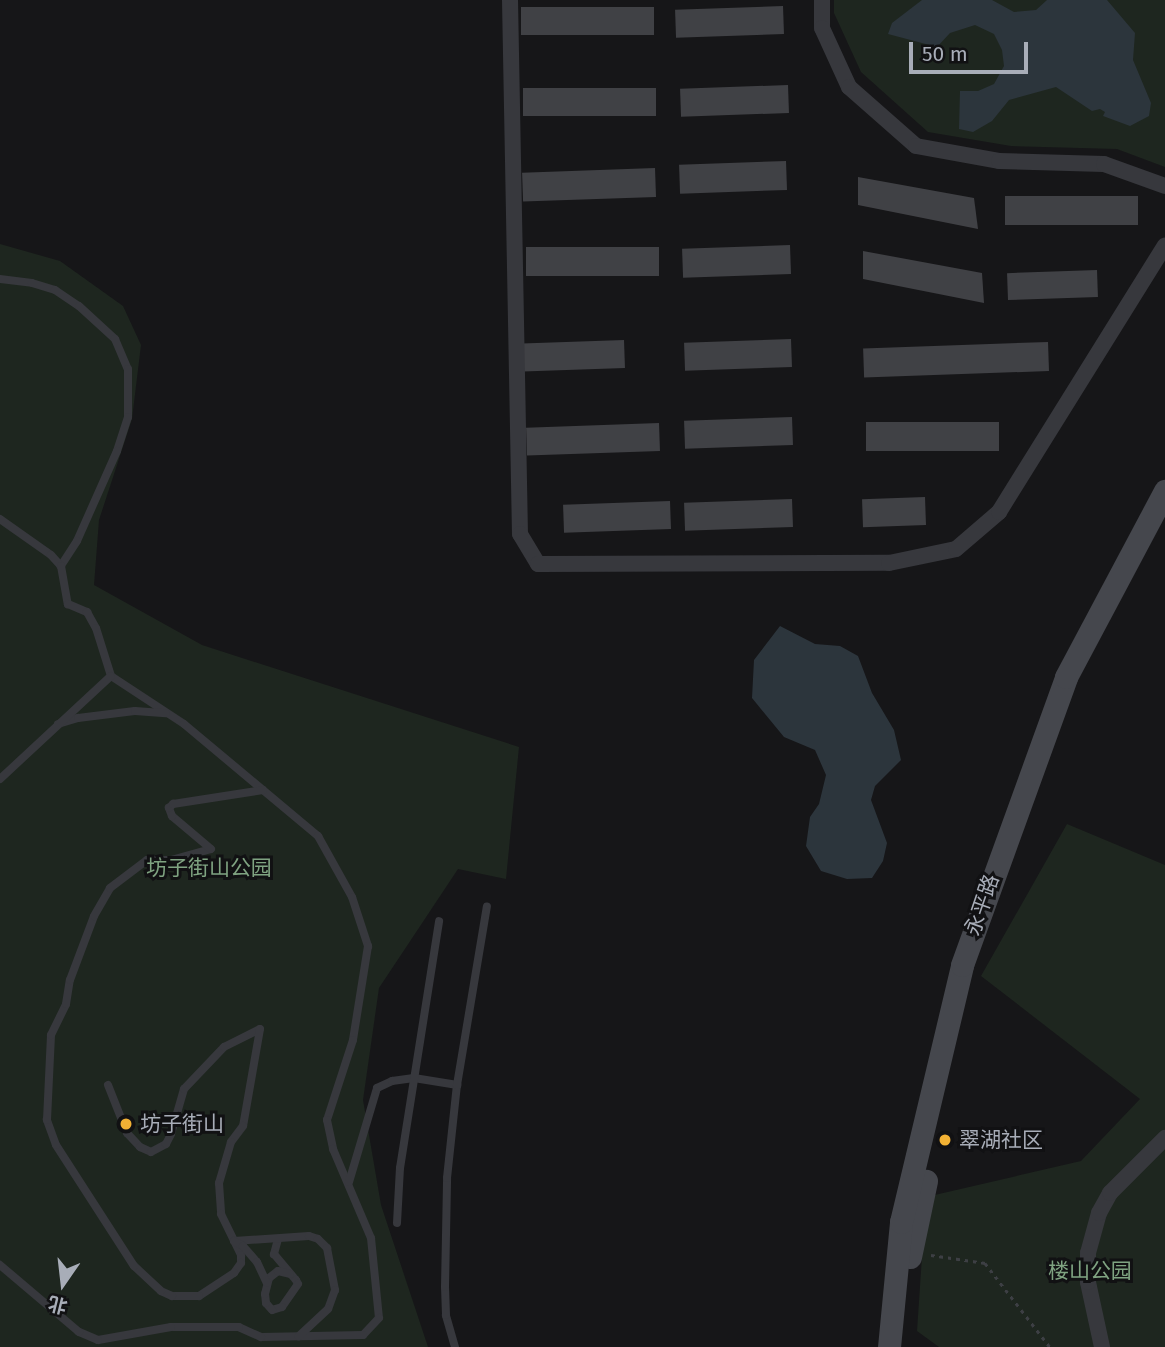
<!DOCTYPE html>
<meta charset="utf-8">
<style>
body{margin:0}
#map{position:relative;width:1165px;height:1347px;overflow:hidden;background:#161618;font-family:"Fira Sans","Noto Sans SC",sans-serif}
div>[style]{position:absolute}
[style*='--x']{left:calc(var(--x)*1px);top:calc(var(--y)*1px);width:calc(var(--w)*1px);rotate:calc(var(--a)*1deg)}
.green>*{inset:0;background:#1e261f}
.water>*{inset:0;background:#2c353c}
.building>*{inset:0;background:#404145;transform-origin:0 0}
.path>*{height:2.5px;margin-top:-1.25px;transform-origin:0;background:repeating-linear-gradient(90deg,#3d3f44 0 3.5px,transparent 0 8.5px)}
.lane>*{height:8px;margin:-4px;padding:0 4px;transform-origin:4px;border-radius:4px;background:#37383d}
.street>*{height:16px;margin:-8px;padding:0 8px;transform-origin:8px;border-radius:8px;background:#37383d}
.secondary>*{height:23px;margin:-11.5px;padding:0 11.5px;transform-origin:11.5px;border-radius:11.5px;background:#45474d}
.dots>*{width:19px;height:19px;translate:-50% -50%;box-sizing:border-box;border:4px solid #111113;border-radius:50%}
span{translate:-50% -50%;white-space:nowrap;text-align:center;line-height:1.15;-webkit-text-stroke:6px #111113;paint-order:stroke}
.park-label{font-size:21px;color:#7fa381}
.street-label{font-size:21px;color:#a8adb8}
.poi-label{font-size:21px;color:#a8adb8}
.left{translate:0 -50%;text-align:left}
.north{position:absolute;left:28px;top:1249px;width:70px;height:70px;-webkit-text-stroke:5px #111113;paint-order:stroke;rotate:194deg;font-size:19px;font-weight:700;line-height:28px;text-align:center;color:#a8adb8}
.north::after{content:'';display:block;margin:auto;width:24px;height:32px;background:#a8adb8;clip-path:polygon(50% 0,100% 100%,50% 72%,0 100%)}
.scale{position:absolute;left:909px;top:42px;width:119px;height:32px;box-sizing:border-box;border:4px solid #a8adb8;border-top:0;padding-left:9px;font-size:21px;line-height:24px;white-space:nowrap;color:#a8adb8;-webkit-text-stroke:5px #111113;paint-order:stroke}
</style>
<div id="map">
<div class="green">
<div style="clip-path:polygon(834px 0,1165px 0,1165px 167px,1117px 149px,1011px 146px,928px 132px,861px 72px,834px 13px)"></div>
<div style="clip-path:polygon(0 244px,60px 261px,123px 306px,141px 345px,132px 419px,99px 520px,94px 585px,202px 645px,519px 747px,506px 879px,458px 869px,379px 988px,363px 1100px,381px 1205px,428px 1347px,0 1347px)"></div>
<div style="clip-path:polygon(1067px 824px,1165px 865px,1165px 1347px,939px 1347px,917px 1331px,926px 1197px,1081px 1161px,1140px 1099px,981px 976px)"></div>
</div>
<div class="water">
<div style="clip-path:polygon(922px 0,992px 0,1014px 12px,1036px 10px,1047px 0,1107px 0,1135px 33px,1133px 60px,1151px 103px,1149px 116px,1130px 126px,1103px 116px,1105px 112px,1100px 109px,1092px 111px,1056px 87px,1009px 100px,992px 121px,973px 132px,959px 129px,960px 91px,978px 91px,994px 84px,1004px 66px,1002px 50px,994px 34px,975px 25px,950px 33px,937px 47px,888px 34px,892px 23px)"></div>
<div style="clip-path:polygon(780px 626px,815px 644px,840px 646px,858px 656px,872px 693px,894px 730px,901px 760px,875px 786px,871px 800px,887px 843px,883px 861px,872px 878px,847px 879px,821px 871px,806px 846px,810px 817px,819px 804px,826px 775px,815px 750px,784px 737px,752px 698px,754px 660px)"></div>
</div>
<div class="building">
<div style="left:783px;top:6px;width:28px;height:108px;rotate:88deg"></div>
<div style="left:654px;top:7px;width:28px;height:133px;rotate:90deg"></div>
<div style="left:788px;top:85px;width:28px;height:108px;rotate:88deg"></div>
<div style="left:656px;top:88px;width:28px;height:133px;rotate:90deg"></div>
<div style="left:786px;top:161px;width:29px;height:107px;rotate:88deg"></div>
<div style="left:655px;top:168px;width:29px;height:133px;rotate:88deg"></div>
<div style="clip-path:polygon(858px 177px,974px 198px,978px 229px,858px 205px)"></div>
<div style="left:1138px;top:196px;width:29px;height:133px;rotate:90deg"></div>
<div style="left:790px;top:245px;width:29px;height:108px;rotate:88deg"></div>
<div style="left:659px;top:247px;width:29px;height:133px;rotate:90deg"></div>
<div style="clip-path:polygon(863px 251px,982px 273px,984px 303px,863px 279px)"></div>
<div style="left:1097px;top:270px;width:27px;height:90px;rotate:88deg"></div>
<div style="left:791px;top:339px;width:28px;height:107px;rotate:88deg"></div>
<div style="left:624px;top:340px;width:28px;height:102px;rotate:88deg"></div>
<div style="left:1048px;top:342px;width:29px;height:185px;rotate:88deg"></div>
<div style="left:792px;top:417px;width:28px;height:108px;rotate:88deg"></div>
<div style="left:999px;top:422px;width:29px;height:133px;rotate:90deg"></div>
<div style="left:659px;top:423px;width:28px;height:133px;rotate:88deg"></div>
<div style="left:925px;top:497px;width:28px;height:63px;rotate:88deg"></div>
<div style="left:792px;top:499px;width:28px;height:108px;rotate:88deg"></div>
<div style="left:670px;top:501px;width:28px;height:107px;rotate:88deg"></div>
</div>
<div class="path">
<div style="--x:931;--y:1255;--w:55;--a:8.4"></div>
<div style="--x:985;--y:1263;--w:106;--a:52.3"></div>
</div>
<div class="lane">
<div style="--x:0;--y:279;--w:32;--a:7"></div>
<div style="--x:32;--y:283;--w:24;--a:17"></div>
<div style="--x:55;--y:290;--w:29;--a:34"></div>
<div style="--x:79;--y:306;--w:49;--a:42.5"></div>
<div style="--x:115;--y:339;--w:33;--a:67"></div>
<div style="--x:128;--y:369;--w:48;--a:90"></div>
<div style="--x:128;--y:417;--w:36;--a:108"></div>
<div style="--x:117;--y:451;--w:98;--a:114"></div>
<div style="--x:77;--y:541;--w:30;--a:123"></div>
<div style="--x:0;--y:519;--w:62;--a:35.2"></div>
<div style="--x:51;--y:555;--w:15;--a:48"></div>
<div style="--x:61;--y:566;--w:39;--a:80"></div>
<div style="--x:68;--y:604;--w:21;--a:23"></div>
<div style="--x:87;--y:612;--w:18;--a:61"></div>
<div style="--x:96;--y:628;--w:50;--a:72.6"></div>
<div style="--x:111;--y:676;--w:87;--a:33.3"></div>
<div style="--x:184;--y:724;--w:175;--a:39.9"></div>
<div style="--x:318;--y:836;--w:70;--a:60.9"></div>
<div style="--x:352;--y:897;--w:52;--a:71.9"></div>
<div style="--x:368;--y:946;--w:95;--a:99.1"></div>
<div style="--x:353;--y:1040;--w:84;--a:108"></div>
<div style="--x:327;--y:1120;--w:30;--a:78"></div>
<div style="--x:333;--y:1149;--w:97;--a:66.9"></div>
<div style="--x:371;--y:1238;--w:80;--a:84.3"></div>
<div style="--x:379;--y:1318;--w:23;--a:133"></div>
<div style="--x:363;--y:1335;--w:102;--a:178.9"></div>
<div style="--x:261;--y:1337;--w:24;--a:-156"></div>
<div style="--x:239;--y:1327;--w:68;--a:180"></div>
<div style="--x:171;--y:1327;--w:74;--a:169.9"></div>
<div style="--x:98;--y:1340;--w:21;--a:-157"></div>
<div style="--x:79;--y:1332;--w:104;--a:-139.7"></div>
<div style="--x:58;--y:724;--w:21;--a:-17"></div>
<div style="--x:78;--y:718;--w:57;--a:-7"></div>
<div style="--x:135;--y:711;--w:31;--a:4"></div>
<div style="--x:0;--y:779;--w:151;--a:-42.9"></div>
<div style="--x:108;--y:1085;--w:52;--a:68.4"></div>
<div style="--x:127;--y:1133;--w:19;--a:47"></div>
<div style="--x:140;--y:1147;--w:12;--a:24"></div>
<div style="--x:151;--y:1152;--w:17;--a:-28"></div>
<div style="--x:166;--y:1144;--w:11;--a:-63"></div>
<div style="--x:171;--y:1134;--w:47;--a:-73.9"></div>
<div style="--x:184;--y:1089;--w:58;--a:-46.4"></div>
<div style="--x:224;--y:1047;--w:40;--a:-26.6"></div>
<div style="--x:260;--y:1029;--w:98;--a:99.9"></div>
<div style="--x:243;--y:1126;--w:20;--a:127"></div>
<div style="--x:231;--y:1142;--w:43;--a:106.3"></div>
<div style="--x:219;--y:1183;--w:31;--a:86"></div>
<div style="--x:221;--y:1214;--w:46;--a:64"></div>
<div style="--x:241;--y:1255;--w:8;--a:90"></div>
<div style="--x:241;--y:1263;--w:12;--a:125"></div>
<div style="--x:234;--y:1273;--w:42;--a:146.7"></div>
<div style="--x:199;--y:1296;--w:27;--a:180"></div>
<div style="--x:172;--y:1296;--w:12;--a:-156"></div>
<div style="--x:161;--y:1291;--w:37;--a:-137"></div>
<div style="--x:134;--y:1266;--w:144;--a:-122.8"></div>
<div style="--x:56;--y:1145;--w:27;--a:-110"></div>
<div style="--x:47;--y:1120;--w:85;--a:-87.3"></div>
<div style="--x:51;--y:1035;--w:34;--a:-64"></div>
<div style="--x:66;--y:1004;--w:24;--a:-81"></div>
<div style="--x:70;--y:980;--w:68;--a:-69.4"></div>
<div style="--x:94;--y:916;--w:32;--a:-60"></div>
<div style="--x:110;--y:888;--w:46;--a:-37.1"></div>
<div style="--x:147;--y:860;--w:24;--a:0"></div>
<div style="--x:171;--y:860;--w:41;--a:-15.4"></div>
<div style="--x:211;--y:849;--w:51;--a:-139.8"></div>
<div style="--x:172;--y:816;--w:9;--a:-111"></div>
<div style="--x:169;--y:808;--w:6;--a:-45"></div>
<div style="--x:173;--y:804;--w:91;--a:-8.8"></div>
<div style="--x:349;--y:1182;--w:98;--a:-73.4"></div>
<div style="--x:377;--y:1088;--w:17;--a:-25"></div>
<div style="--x:392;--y:1081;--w:22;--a:-8"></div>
<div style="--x:414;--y:1078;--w:44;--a:9.2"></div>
<div style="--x:397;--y:1223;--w:55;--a:-86.9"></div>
<div style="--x:400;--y:1168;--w:250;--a:-81"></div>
<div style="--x:278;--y:1239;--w:16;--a:105"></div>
<div style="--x:274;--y:1254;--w:34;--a:50"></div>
<div style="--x:296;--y:1280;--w:4;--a:63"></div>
<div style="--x:298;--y:1284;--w:28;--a:125"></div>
<div style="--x:282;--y:1307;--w:10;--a:163"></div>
<div style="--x:272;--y:1310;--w:9;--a:-131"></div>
<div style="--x:266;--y:1303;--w:9;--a:-96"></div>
<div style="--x:265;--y:1294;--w:16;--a:-76"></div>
<div style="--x:269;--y:1278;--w:11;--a:-38"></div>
<div style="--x:278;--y:1271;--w:12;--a:14"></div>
<div style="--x:234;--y:1241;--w:75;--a:-3.8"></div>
<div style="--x:309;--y:1236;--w:9;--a:18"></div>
<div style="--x:318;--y:1239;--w:13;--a:45"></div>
<div style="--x:327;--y:1248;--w:43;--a:79.2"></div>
<div style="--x:335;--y:1290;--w:20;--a:110"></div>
<div style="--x:328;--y:1309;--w:40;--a:137"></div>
<div style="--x:234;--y:1241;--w:10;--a:29"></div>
<div style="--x:243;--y:1246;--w:21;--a:49"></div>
<div style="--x:257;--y:1262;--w:23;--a:65"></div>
<div style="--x:455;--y:1347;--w:33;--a:-106"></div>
<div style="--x:446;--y:1315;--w:28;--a:-92"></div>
<div style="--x:445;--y:1287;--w:109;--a:-88.9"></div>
<div style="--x:447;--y:1178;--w:94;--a:-83.9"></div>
<div style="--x:457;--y:1085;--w:181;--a:-80.5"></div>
</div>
<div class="street">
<div style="--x:510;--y:0;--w:534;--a:88.93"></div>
<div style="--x:520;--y:534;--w:35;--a:59"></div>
<div style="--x:538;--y:564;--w:351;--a:-0.2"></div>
<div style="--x:889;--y:563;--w:68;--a:-11.8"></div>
<div style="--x:956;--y:549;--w:57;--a:-40.7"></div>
<div style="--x:999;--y:512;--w:314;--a:-58.1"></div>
<div style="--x:822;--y:0;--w:28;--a:90"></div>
<div style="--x:822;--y:28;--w:65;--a:65.4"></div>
<div style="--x:849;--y:87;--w:89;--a:41.4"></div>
<div style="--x:916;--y:146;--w:84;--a:10.2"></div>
<div style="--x:999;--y:161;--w:105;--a:1.6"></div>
<div style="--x:1104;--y:164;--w:65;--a:19.8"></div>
<div style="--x:1102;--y:1347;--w:66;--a:-102.2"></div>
<div style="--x:1088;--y:1282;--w:29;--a:-90"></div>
<div style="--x:1088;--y:1253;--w:41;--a:-74.6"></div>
<div style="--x:1099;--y:1213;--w:23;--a:-61"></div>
<div style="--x:1110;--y:1193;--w:78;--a:-45"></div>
</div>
<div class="secondary">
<div style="--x:910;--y:1257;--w:78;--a:-78.1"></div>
<div style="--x:889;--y:1347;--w:126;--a:-84.5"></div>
<div style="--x:901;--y:1222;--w:264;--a:-76.6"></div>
<div style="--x:962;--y:965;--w:306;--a:-70.1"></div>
<div style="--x:1066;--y:677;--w:211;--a:-62"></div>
</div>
<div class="dots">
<div style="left:126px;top:1124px;background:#f2b134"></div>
<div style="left:945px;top:1140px;background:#f2b134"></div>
</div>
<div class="park-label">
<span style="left:209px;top:868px">坊子街山公园</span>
<span style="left:1090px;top:1271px">楼山公园</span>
</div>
<div class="street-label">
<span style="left:982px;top:905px;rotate:-71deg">永平路</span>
</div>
<div class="poi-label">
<span class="left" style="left:140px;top:1124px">坊子街山</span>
<span class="left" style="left:959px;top:1140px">翠湖社区</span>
</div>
<div class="north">北</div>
<div class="scale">50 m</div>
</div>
